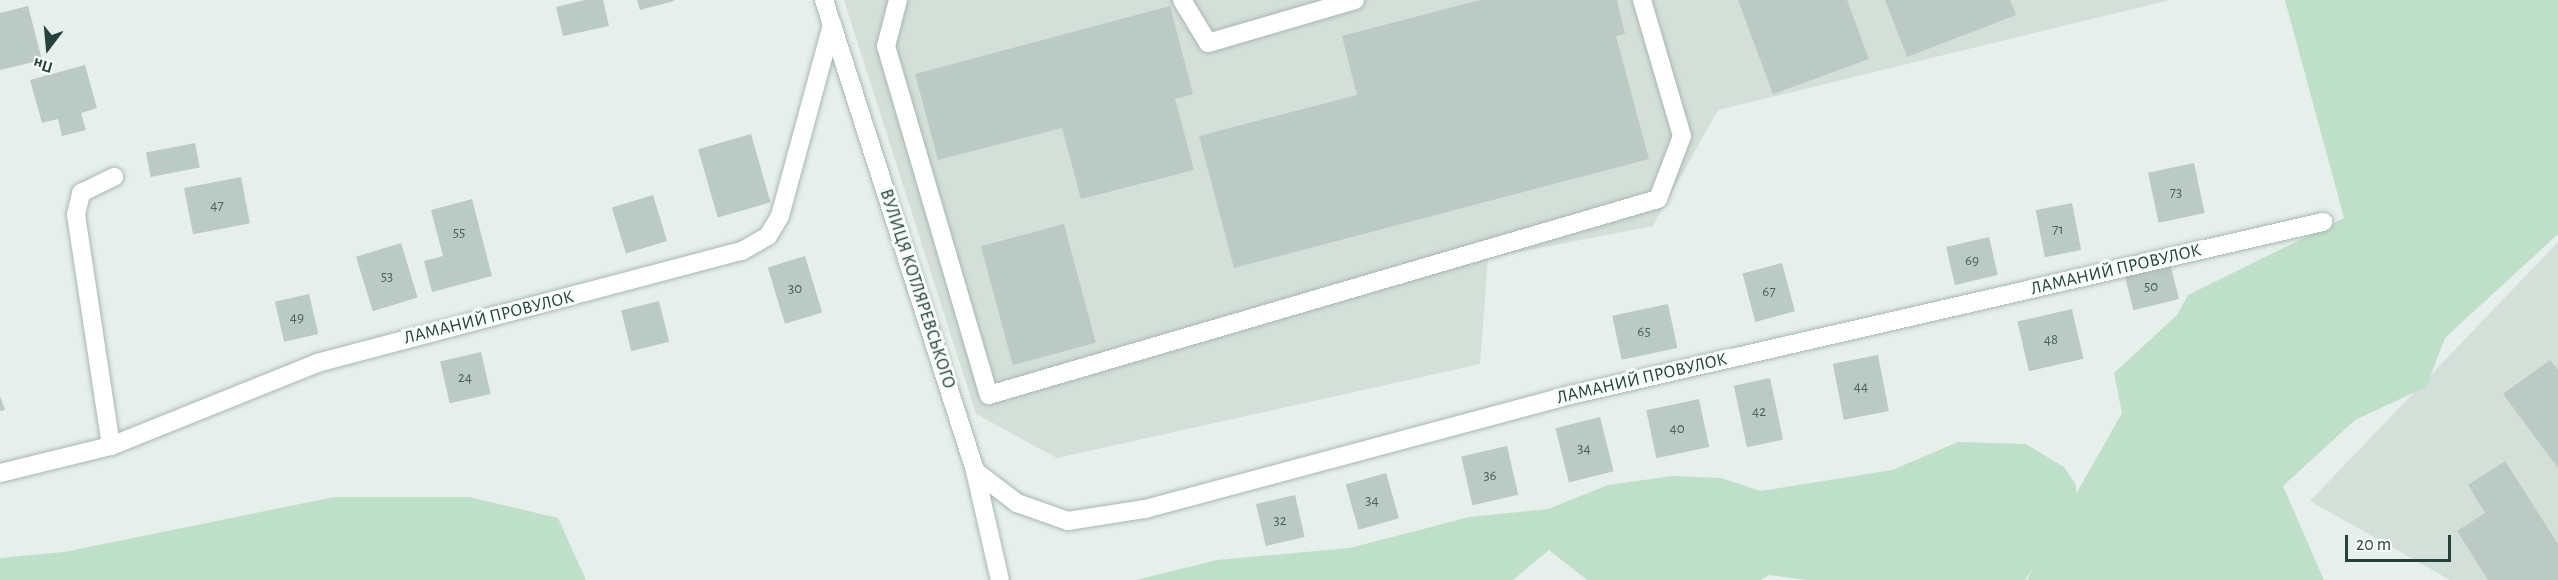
<!DOCTYPE html>
<meta charset="utf-8">
<style>
body{margin:0}
#map{position:relative;width:2558px;height:580px;overflow:hidden;background:#e6efeb;font-family:"Alegreya Sans",sans-serif}
div>[style]{position:absolute}
[style*='--x']{left:calc(var(--x)*1px);top:calc(var(--y)*1px);width:calc(var(--w)*1px);rotate:calc(var(--a)*1deg)}
.built>*{inset:0;background:#d4dfda}
.green>*{inset:0;background:#bfe0c8}
.building>*{inset:0;background:#bbcac4;transform-origin:0 0}
.roads{filter:drop-shadow(0 0 2px #a8b8b2) drop-shadow(0 0 2px #a8b8b2)}
.service>*{height:18px;margin:-9px;padding:0 9px;transform-origin:9px;border-radius:9px;background:#fff}
.minor>*{height:18px;margin:-9px;padding:0 9px;transform-origin:9px;border-radius:9px;background:#fff}
span{translate:-50% -50%;white-space:nowrap;text-align:center;line-height:1.15;-webkit-text-stroke:6px #f7fbf9;paint-order:stroke}
.number-label{font-size:15px;color:#4a645c}
.number-label span{-webkit-text-stroke-width:0}
.street-label{font-size:18px;color:#24423a}
.north{position:absolute;left:18px;top:18px;width:60px;height:60px;-webkit-text-stroke:4px #f7fbf9;paint-order:stroke;rotate:196deg;font-size:16px;font-weight:700;line-height:24px;text-align:center;color:#24423a}
.north::after{content:'';display:block;margin:auto;width:21px;height:27px;background:#24423a;clip-path:polygon(50% 0,100% 100%,50% 72%,0 100%)}
.scale{position:absolute;left:2345px;top:535px;width:106px;height:27px;box-sizing:border-box;border:3px solid #24423a;border-top:0;padding-left:8px;font-size:18px;line-height:21px;white-space:nowrap;color:#24423a;-webkit-text-stroke:4px #f7fbf9;paint-order:stroke}
</style>
<div id="map">
<div class="built">
<div style="clip-path:polygon(844px 0,2170px 0,1718px 110px,1653px 226px,1488px 258px,1480px 364px,1057px 458px,976px 414px)"></div>
<div style="clip-path:polygon(2558px 242px,2558px 580px,2450px 580px,2310px 501px)"></div>
</div>
<div class="green">
<div style="clip-path:polygon(2285px 0,2558px 0,2558px 234px,2445px 338px,2426px 387px,2355px 420px,2283px 486px,2324px 580px,2027px 580px,2034px 567px,2025px 580px,1807px 580px,1769px 575px,1761px 580px,1587px 580px,1549px 550px,1513px 580px,1136px 580px,1217px 560px,1350px 548px,1469px 517px,1548px 509px,1608px 485px,1672px 476px,1721px 478px,1761px 491px,1892px 470px,1958px 442px,2026px 444px,2064px 467px,2076px 485px,2076px 494px,2122px 413px,2114px 373px,2177px 315px,2188px 295px,2344px 218px)"></div>
<div style="clip-path:polygon(334px 497px,469px 497px,558px 518px,586px 580px,0 580px,0 558px,64px 552px)"></div>
</div>
<div class="building">
<div style="clip-path:polygon(585px 0,603px 0,609px 26px,563px 36px,556px 7px)"></div>
<div style="clip-path:polygon(637px 0,674px 0,674px 1px,640px 10px)"></div>
<div style="clip-path:polygon(1480px 0,1617px 0,1625px 34px,1616px 36px,1649px 159px,1234px 268px,1199px 136px,1357px 95px,1342px 36px)"></div>
<div style="clip-path:polygon(1738px 0,1847px 0,1869px 59px,1773px 94px)"></div>
<div style="clip-path:polygon(1885px 0,2010px 0,2016px 15px,1907px 57px)"></div>
<div style="clip-path:polygon(28px 6px,42px 60px,0 70px,0 13px)"></div>
<div style="clip-path:polygon(1170px 6px,1193px 94px,1175px 99px,1194px 170px,1081px 199px,1062px 128px,938px 160px,915px 74px)"></div>
<div style="clip-path:polygon(85px 65px,97px 108px,81px 113px,86px 130px,62px 136px,58px 119px,42px 123px,30px 80px)"></div>
<div style="left:751px;top:134px;width:71px;height:55px;rotate:74deg"></div>
<div style="left:195px;top:143px;width:25px;height:50px;rotate:79deg"></div>
<div style="left:2194px;top:163px;width:51px;height:47px;rotate:78deg"></div>
<div style="left:241px;top:177px;width:47px;height:58px;rotate:79deg"></div>
<div style="left:653px;top:195px;width:48px;height:43px;rotate:73deg"></div>
<div style="clip-path:polygon(472px 199px,492px 276px,432px 292px,424px 261px,443px 256px,431px 210px)"></div>
<div style="left:2072px;top:203px;width:48px;height:37px;rotate:79deg"></div>
<div style="left:1064px;top:224px;width:123px;height:86px;rotate:75deg"></div>
<div style="left:1989px;top:237px;width:39px;height:44px;rotate:77deg"></div>
<div style="left:401px;top:243px;width:57px;height:47px;rotate:73deg"></div>
<div style="left:805px;top:256px;width:59px;height:39px;rotate:73deg"></div>
<div style="left:1782px;top:263px;width:50px;height:41px;rotate:75deg"></div>
<div style="left:2170px;top:263px;width:37px;height:47px;rotate:76deg"></div>
<div style="left:309px;top:294px;width:41px;height:35px;rotate:77deg"></div>
<div style="left:659px;top:301px;width:42px;height:39px;rotate:76deg"></div>
<div style="left:1668px;top:304px;width:45px;height:57px;rotate:78deg"></div>
<div style="left:2072px;top:309px;width:51px;height:56px;rotate:77deg"></div>
<div style="left:481px;top:352px;width:43px;height:42px;rotate:77deg"></div>
<div style="left:1878px;top:355px;width:57px;height:46px;rotate:79deg"></div>
<div style="clip-path:polygon(2550px 360px,2558px 370px,2558px 468px,2503px 394px)"></div>
<div style="left:1770px;top:378px;width:63px;height:37px;rotate:78deg"></div>
<div style="clip-path:polygon(0 396px,5px 410px,0 411px)"></div>
<div style="left:1699px;top:399px;width:49px;height:54px;rotate:78deg"></div>
<div style="left:1600px;top:417px;width:56px;height:46px;rotate:76deg"></div>
<div style="left:1507px;top:446px;width:50px;height:47px;rotate:77deg"></div>
<div style="clip-path:polygon(2505px 461px,2558px 544px,2558px 580px,2488px 580px,2457px 531px,2485px 513px,2468px 485px)"></div>
<div style="left:1386px;top:473px;width:47px;height:42px;rotate:74deg"></div>
<div style="left:1295px;top:495px;width:43px;height:40px;rotate:77deg"></div>
</div>
<div class="roads">
<div class="service">
<div style="--x:898;--y:0;--w:48;--a:104.6"></div>
<div style="--x:886;--y:46;--w:364;--a:73.6"></div>
<div style="--x:989;--y:395;--w:697;--a:-16.33"></div>
<div style="--x:1658;--y:199;--w:67;--a:-69.1"></div>
<div style="--x:1682;--y:136;--w:142;--a:-106.4"></div>
<div style="--x:1182;--y:0;--w:50;--a:58.8"></div>
<div style="--x:1208;--y:43;--w:153;--a:-16.3"></div>
<div style="--x:111;--y:446;--w:234;--a:-98.6"></div>
<div style="--x:76;--y:215;--w:23;--a:-77"></div>
<div style="--x:81;--y:193;--w:37;--a:-26"></div>
<div style="--x:975;--y:471;--w:112;--a:77.1"></div>
</div>
<div class="minor">
<div style="--x:824;--y:0;--w:495;--a:72.2"></div>
<div style="--x:975;--y:471;--w:53;--a:37.3"></div>
<div style="--x:1017;--y:503;--w:54;--a:19.4"></div>
<div style="--x:1068;--y:521;--w:78;--a:-8.9"></div>
<div style="--x:1145;--y:509;--w:441;--a:-15"></div>
<div style="--x:1571;--y:395;--w:772;--a:-12.96"></div>
<div style="--x:0;--y:473;--w:114;--a:-13.7"></div>
<div style="--x:111;--y:446;--w:222;--a:-21.9"></div>
<div style="--x:317;--y:363;--w:440;--a:-14.8"></div>
<div style="--x:742;--y:251;--w:30;--a:-30"></div>
<div style="--x:768;--y:236;--w:23;--a:-59"></div>
<div style="--x:780;--y:216;--w:199;--a:-74.8"></div>
</div>
</div>
<div class="number-label">
<span style="left:2176px;top:193px">73</span>
<span style="left:217px;top:206px">47</span>
<span style="left:2058px;top:230px">71</span>
<span style="left:459px;top:233px">55</span>
<span style="left:1972px;top:261px">69</span>
<span style="left:387px;top:277px">53</span>
<span style="left:2151px;top:287px">50</span>
<span style="left:795px;top:289px">30</span>
<span style="left:1769px;top:292px">67</span>
<span style="left:297px;top:318px">49</span>
<span style="left:1644px;top:332px">65</span>
<span style="left:2051px;top:340px">48</span>
<span style="left:465px;top:378px">24</span>
<span style="left:1861px;top:387px">44</span>
<span style="left:1759px;top:412px">42</span>
<span style="left:1677px;top:429px">40</span>
<span style="left:1584px;top:449px">34</span>
<span style="left:1490px;top:476px">36</span>
<span style="left:1372px;top:501px">34</span>
<span style="left:1280px;top:521px">32</span>
</div>
<div class="street-label">
<span style="left:2116px;top:270px;rotate:-13deg">ЛАМАНИЙ ПРОВУЛОК</span>
<span style="left:917px;top:289px;rotate:72deg">ВУЛИЦЯ КОТЛЯРЕВСЬКОГО</span>
<span style="left:489px;top:318px;rotate:-14deg">ЛАМАНИЙ ПРОВУЛОК</span>
<span style="left:1642px;top:379px;rotate:-13deg">ЛАМАНИЙ ПРОВУЛОК</span>
</div>
<div class="north">Пн</div>
<div class="scale">20 m</div>
</div>
